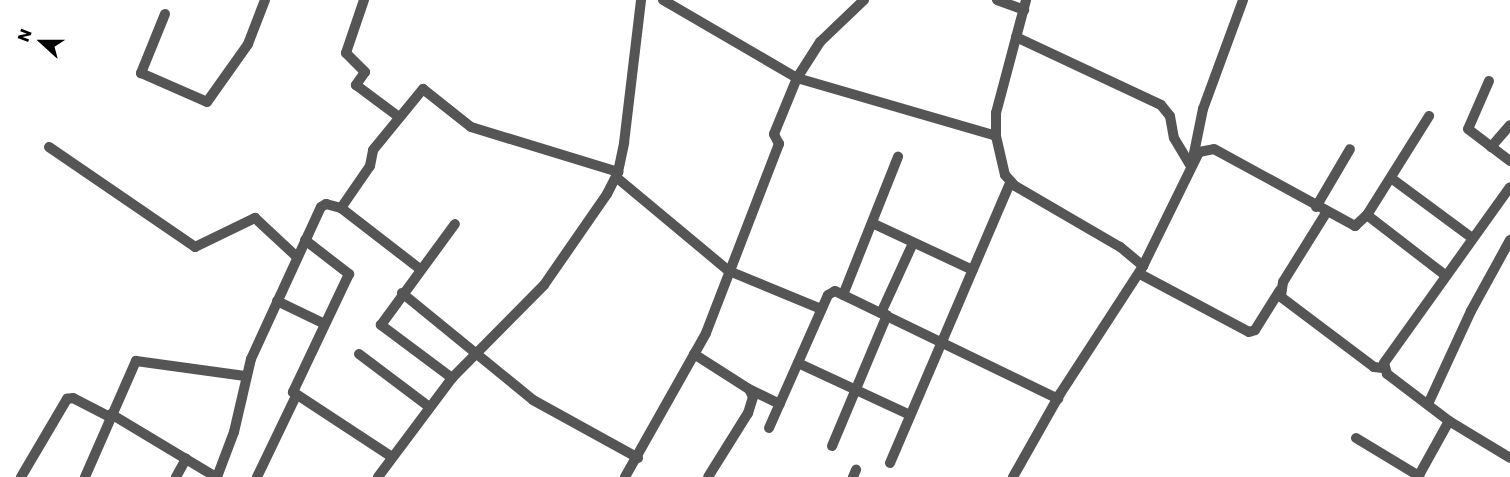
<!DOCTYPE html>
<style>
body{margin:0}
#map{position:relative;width:1510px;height:477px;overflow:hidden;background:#fff;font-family:Poppins,sans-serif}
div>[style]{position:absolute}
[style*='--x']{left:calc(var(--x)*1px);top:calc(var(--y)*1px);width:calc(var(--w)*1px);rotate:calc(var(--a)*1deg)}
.minor>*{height:10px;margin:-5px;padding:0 5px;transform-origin:5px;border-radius:5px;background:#555}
span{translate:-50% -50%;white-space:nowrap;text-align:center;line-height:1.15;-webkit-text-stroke:4.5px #fff;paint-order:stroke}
.north{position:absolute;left:12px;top:12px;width:60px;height:60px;-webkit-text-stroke:4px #fff;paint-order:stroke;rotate:291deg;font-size:16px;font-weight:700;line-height:24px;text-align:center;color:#000}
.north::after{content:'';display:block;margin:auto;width:21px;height:27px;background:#000;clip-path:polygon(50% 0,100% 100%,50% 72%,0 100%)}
</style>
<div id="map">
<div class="minor">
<div style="--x:364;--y:0;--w:56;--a:108.8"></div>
<div style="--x:346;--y:53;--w:27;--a:45"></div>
<div style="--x:365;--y:72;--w:16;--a:125"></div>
<div style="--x:356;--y:85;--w:54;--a:36.7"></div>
<div style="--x:663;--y:0;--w:155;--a:30.2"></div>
<div style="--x:797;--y:78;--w:207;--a:16.2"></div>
<div style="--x:997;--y:0;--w:29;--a:20"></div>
<div style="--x:165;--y:14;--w:64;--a:112.1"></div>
<div style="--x:141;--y:73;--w:72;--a:23.7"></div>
<div style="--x:207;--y:102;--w:71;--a:-54.7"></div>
<div style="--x:248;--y:44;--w:47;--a:-68.9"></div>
<div style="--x:1016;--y:37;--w:160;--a:25.1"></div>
<div style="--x:1161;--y:105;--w:14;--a:51"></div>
<div style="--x:1170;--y:116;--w:22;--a:80"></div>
<div style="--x:1174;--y:138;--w:31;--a:59"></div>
<div style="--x:1489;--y:81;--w:52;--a:113.6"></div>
<div style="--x:1468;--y:129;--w:53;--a:37.3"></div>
<div style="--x:49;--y:147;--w:177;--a:34.4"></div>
<div style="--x:195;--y:247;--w:67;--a:-25.8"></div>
<div style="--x:255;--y:218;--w:57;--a:42.9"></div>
<div style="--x:1491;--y:147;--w:29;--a:-49"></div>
<div style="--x:1193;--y:158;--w:50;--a:-78.5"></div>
<div style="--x:1203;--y:109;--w:116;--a:-69.8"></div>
<div style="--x:616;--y:177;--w:147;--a:39.8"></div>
<div style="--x:729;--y:271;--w:100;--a:22.4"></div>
<div style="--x:1391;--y:178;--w:101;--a:36.5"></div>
<div style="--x:1316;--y:207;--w:67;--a:-59.6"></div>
<div style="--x:341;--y:208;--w:100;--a:37.7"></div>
<div style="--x:1326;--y:213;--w:81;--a:121.9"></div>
<div style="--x:1283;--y:282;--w:15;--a:98"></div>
<div style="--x:1281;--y:297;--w:116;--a:37"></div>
<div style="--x:1374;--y:367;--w:9;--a:6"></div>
<div style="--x:1367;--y:215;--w:98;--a:37.6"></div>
<div style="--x:872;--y:223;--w:111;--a:25"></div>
<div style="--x:305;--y:240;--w:56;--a:37.7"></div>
<div style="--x:349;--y:274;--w:131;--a:115.4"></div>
<div style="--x:293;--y:392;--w:118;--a:33.3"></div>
<div style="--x:1143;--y:266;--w:127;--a:-63.8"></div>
<div style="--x:1199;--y:152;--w:15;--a:-11"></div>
<div style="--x:1214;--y:149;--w:161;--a:28.6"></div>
<div style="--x:1355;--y:226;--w:16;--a:-43"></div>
<div style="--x:1367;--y:215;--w:117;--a:-57.9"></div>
<div style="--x:1140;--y:274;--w:123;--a:28"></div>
<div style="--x:1249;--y:332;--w:6;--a:-18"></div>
<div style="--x:1255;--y:330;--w:47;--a:-58"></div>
<div style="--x:402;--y:293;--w:169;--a:39.2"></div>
<div style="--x:533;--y:400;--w:120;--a:28.9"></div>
<div style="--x:843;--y:295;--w:149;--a:-68.3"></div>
<div style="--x:277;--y:301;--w:53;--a:25.6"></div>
<div style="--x:881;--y:313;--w:77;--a:-65.4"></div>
<div style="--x:359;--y:354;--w:86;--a:37"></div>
<div style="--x:694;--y:354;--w:65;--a:32.5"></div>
<div style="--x:749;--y:389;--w:9;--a:63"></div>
<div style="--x:753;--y:397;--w:17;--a:107"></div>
<div style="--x:748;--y:413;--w:75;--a:122"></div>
<div style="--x:798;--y:363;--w:123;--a:24.9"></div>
<div style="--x:452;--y:378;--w:89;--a:-143.3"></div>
<div style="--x:381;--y:325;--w:125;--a:-53.8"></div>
<div style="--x:751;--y:390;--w:32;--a:26"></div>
<div style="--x:1429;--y:402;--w:100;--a:-65.2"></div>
<div style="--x:1471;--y:311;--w:81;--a:-61.2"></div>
<div style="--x:111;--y:414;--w:122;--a:31"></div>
<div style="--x:1449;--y:421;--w:71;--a:31.2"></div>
<div style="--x:769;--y:428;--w:145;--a:-66.1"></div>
<div style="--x:828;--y:295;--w:8;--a:-30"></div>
<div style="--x:835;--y:291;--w:248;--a:25.8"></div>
<div style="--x:1356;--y:438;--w:74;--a:31.1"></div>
<div style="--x:832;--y:446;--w:142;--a:-67.2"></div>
<div style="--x:890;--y:463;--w:305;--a:-66.8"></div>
<div style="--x:21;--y:477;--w:91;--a:-59.5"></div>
<div style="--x:67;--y:399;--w:6;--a:-9"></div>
<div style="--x:73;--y:398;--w:42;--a:27.2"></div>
<div style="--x:85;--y:477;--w:127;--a:-66.3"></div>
<div style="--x:136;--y:361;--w:110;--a:7.8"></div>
<div style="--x:176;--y:477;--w:21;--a:-61"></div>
<div style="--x:217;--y:477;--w:48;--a:-69.3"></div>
<div style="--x:234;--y:432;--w:75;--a:-76.9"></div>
<div style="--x:251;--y:359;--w:167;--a:-65.3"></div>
<div style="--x:321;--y:207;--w:6;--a:-31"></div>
<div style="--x:326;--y:204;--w:16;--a:15"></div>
<div style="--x:341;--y:208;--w:51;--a:-55.4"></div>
<div style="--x:370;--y:166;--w:16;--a:-79"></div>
<div style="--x:373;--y:150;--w:79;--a:-50.7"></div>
<div style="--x:423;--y:89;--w:61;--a:38.4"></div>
<div style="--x:471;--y:127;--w:154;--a:17"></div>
<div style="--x:257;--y:477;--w:90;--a:-64.3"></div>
<div style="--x:378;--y:477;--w:124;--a:-53.2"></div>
<div style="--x:452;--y:378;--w:131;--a:-45.3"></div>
<div style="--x:544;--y:285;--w:111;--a:-55.3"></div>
<div style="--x:607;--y:194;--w:25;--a:-63"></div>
<div style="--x:618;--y:172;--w:30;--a:-78"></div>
<div style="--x:624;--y:143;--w:144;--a:-83.2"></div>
<div style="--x:625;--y:477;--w:165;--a:-60.6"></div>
<div style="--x:706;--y:333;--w:203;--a:-68.9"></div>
<div style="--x:779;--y:144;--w:11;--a:-117"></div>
<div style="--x:774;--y:134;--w:61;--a:-67.7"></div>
<div style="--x:797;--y:78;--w:43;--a:-57.4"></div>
<div style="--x:820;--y:42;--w:61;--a:-43.7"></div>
<div style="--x:853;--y:477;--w:8;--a:-67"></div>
<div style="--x:1013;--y:477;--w:95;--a:-60.5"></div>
<div style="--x:1060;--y:394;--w:153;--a:-57"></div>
<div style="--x:1143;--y:266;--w:30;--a:-140"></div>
<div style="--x:1120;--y:247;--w:121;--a:-149.8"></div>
<div style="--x:1015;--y:186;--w:15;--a:-132"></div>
<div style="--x:1005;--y:175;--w:40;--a:-103"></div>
<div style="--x:996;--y:136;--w:23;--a:-90"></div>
<div style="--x:996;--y:113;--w:117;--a:-75.1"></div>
<div style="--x:1418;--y:477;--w:64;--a:-61"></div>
<div style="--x:1449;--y:421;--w:78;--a:-142.8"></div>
<div style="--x:1387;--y:374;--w:11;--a:-105"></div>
<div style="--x:1384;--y:363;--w:216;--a:-54.4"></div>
</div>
<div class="north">N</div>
</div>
